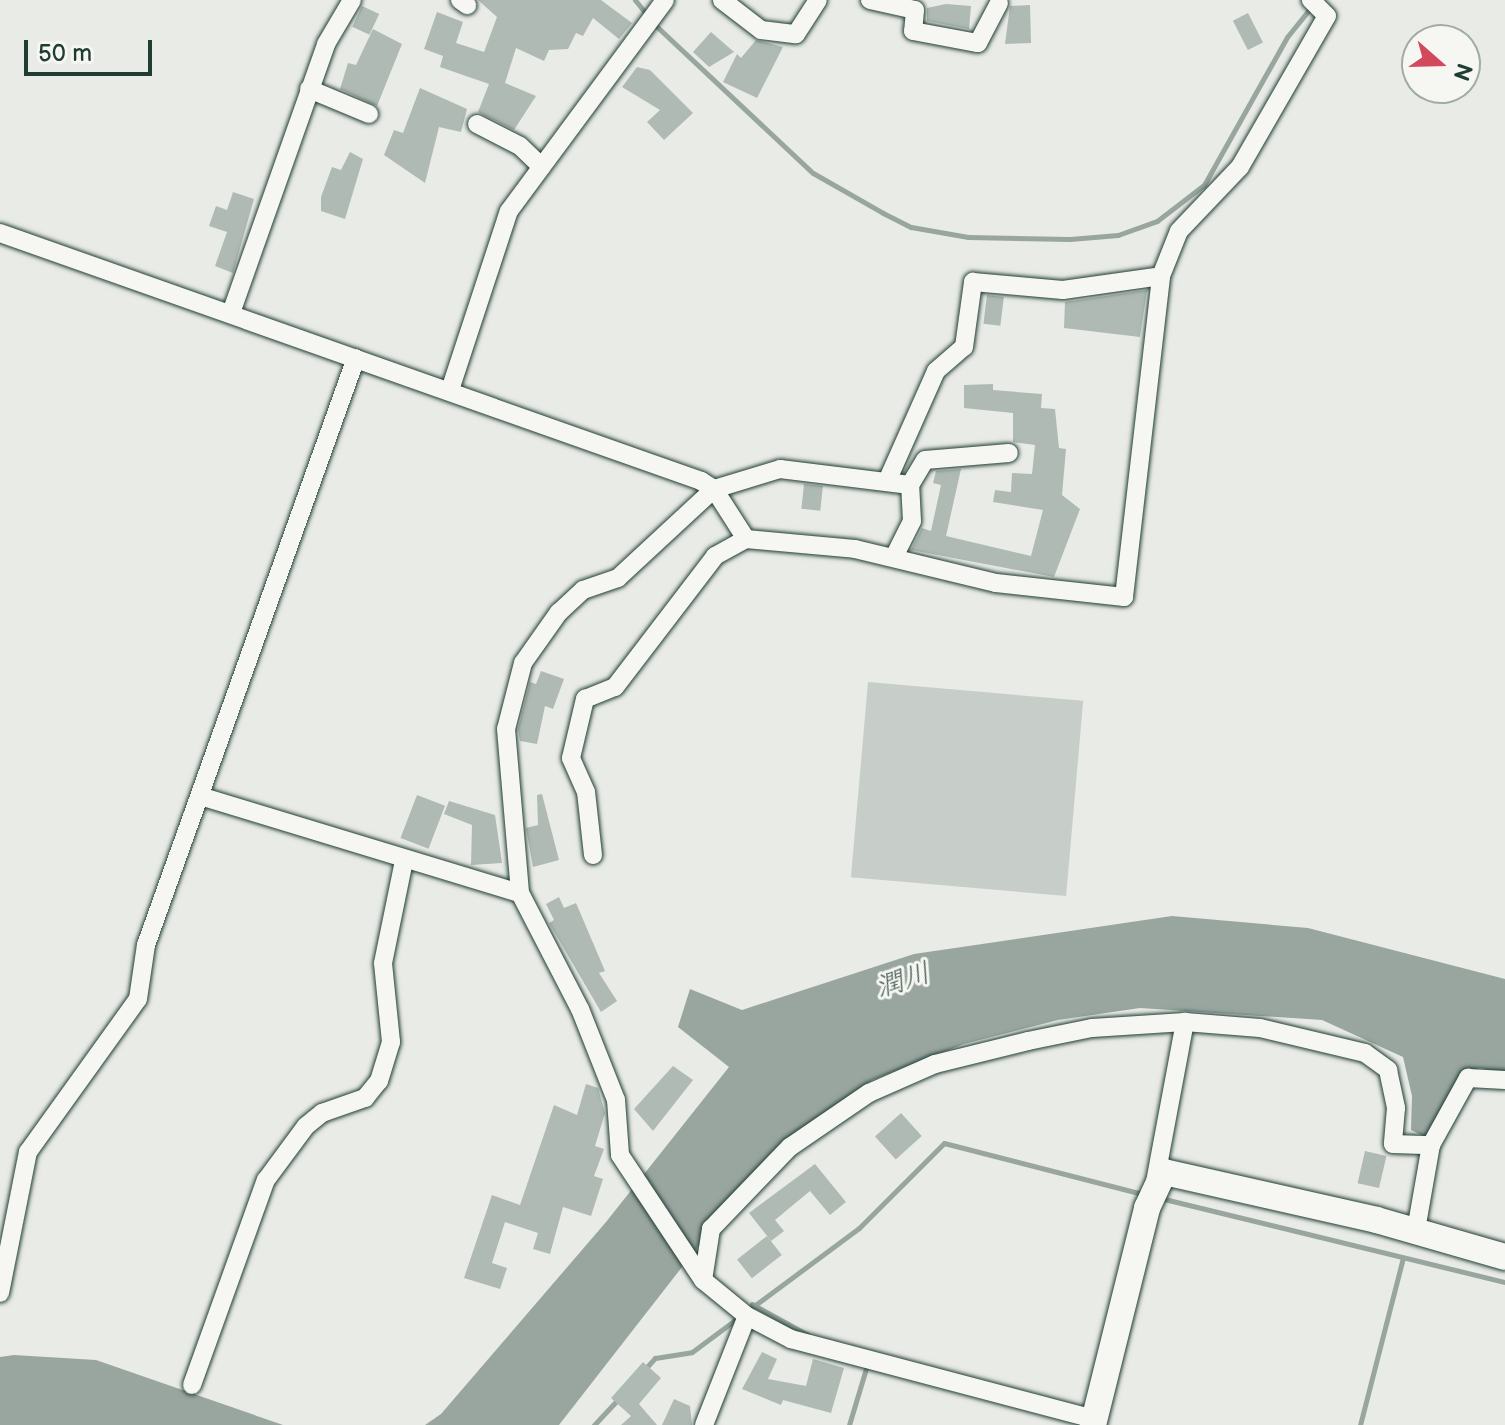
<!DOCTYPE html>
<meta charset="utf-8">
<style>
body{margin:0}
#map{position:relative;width:1505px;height:1425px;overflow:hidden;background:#e9ebe7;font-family:"Balsamiq Sans","Klee One",sans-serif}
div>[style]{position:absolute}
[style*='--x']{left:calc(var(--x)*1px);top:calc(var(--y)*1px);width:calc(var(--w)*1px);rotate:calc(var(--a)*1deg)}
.green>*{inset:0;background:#c7cec9;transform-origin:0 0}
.water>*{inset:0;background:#99a6a0}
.stream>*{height:5px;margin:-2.5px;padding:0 2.5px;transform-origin:2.5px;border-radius:2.5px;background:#99a6a0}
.building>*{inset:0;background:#b0bab5;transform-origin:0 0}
.roads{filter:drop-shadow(0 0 2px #1f3d34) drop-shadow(0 0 2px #1f3d34)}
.street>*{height:18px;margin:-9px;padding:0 9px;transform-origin:9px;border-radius:9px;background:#f6f6f2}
.secondary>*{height:26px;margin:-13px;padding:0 13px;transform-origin:13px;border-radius:13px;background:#f6f6f2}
span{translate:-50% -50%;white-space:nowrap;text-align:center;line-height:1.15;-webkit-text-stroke:6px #f6f6f2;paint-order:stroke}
.water-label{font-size:28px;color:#445c54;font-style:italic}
.north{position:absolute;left:1401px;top:24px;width:80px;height:80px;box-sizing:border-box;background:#f6f6f2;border:2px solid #a0aca6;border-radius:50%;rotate:110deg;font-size:22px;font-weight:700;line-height:32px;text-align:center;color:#1f3d34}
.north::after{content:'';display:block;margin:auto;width:28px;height:36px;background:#d1495b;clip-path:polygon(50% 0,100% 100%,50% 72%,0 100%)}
.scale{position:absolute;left:24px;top:40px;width:128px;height:36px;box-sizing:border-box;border:4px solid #1f3d34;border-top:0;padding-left:10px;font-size:24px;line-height:28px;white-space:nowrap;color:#1f3d34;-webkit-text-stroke:6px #f6f6f2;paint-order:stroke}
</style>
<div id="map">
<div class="green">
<div style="left:868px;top:682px;width:216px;height:196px;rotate:5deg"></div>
</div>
<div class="water">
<div style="clip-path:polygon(1172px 916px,1308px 928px,1505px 979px,1505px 1074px,1480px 1068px,1466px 1072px,1428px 1138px,1411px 1130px,1412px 1096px,1403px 1057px,1322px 1020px,1140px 1008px,1058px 1020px,964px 1044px,872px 1080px,770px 1154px,559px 1425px,425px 1425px,441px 1414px,606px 1222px,729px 1067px,678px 1027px,690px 989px,742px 1010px,914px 954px)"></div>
<div style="clip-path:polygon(14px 1355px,96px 1360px,283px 1425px,0 1425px,0 1357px)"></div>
</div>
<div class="stream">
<div style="--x:635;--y:0;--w:19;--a:51"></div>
<div style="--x:653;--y:23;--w:219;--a:43.2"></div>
<div style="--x:813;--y:173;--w:81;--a:29.7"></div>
<div style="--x:883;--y:213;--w:31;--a:27"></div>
<div style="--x:911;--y:227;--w:58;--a:10"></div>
<div style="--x:968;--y:237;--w:102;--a:1.1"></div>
<div style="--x:1070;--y:239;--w:48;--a:-4.8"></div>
<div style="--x:1118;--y:235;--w:41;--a:-19.7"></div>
<div style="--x:1157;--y:221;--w:59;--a:-37.5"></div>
<div style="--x:1204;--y:185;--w:170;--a:-60.7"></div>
<div style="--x:1287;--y:37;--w:40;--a:-51"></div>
<div style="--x:1160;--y:1198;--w:355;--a:13.7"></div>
<div style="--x:752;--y:1304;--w:64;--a:29"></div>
<div style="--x:645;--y:1369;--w:15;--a:-48"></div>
<div style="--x:655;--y:1358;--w:37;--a:-9"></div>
<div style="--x:692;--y:1352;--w:208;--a:-36.6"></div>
<div style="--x:859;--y:1228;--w:120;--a:-45"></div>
<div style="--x:944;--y:1143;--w:210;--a:14.4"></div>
<div style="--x:594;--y:1425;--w:38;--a:-47"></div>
<div style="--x:849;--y:1425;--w:63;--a:-73.3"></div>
<div style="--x:1360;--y:1425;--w:172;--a:-75.6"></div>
</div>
<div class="building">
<div style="clip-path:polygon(478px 0,601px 0,632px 23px,619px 39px,593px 18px,583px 36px,576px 33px,568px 49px,549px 50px,544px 61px,516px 48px,505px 83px,536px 96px,514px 130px,478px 112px,489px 84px,440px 67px,443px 56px,424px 49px,437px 12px,463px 22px,456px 43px,484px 52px,497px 17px)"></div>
<div style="clip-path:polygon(946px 4px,971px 6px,969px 29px,927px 21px,927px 8px)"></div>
<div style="clip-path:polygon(1030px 5px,1031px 43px,1005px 44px,1010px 6px)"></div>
<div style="left:362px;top:6px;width:19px;height:23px;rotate:25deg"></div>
<div style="left:1248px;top:13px;width:33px;height:17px;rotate:63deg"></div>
<div style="clip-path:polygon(373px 29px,402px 44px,377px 106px,340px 89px,348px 63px,356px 65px)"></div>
<div style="clip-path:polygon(711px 32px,734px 52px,709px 67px,693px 52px)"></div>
<div style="clip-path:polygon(756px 40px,783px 47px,757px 98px,723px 82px,737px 54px,741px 58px)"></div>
<div style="clip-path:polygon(637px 67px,650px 70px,693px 113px,664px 140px,647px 122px,660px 110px,622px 87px)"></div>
<div style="clip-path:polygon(420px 88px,467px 109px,461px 132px,439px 127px,425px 183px,384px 155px,394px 130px,403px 133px)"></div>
<div style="clip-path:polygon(350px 152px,363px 159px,345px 219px,321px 211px,321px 197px,332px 167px,341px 170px)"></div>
<div style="clip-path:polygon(233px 192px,254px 199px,233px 273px,215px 266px,227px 232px,209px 226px,216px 206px,227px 210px)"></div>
<div style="clip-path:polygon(1147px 290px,1140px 337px,1064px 328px,1065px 302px)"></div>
<div style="left:987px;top:295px;width:17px;height:29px;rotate:7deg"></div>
<div style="clip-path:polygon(993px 384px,993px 390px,1042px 394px,1041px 408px,1055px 409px,1059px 448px,1066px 449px,1062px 495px,1080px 509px,1054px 577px,911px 550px,922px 528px,931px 531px,941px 485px,933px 483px,936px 471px,961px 469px,946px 536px,1031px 556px,1043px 510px,993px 502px,995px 490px,1011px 492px,1012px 473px,1032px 474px,1035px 445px,1013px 442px,1013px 413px,964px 408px,964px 385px)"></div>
<div style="left:804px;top:484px;width:19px;height:25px;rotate:6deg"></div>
<div style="clip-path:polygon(541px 671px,564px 679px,553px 709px,545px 706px,537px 744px,520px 741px,518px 729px,530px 682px,536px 684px)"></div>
<div style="clip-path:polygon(542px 794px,559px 860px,533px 867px,526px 828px,538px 825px,537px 795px)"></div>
<div style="left:417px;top:795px;width:30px;height:46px;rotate:21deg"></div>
<div style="clip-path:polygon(449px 801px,495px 815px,502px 863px,471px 865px,472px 825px,444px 814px)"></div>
<div style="clip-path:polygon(559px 897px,564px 908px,576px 903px,605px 971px,599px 973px,617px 1001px,601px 1012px,549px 923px,554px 920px,546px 904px)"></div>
<div style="clip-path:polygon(673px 1066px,693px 1080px,653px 1131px,634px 1109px)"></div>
<div style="clip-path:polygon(586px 1084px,598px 1088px,605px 1113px,595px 1146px,604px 1149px,594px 1176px,603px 1179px,591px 1216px,563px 1207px,550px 1254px,533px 1249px,538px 1233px,505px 1222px,492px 1263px,507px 1268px,500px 1289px,464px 1278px,492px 1195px,520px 1205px,554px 1105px,577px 1115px)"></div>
<div style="left:901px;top:1113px;width:31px;height:35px;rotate:48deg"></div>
<div style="left:1365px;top:1151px;width:22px;height:33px;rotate:13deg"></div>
<div style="clip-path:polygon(815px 1164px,846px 1202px,830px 1215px,810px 1191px,775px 1220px,784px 1231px,771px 1241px,749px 1213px)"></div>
<div style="left:767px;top:1236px;width:24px;height:38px;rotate:52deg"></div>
<div style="clip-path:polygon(762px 1352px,777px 1359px,768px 1379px,806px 1386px,813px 1359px,844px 1368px,831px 1413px,783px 1400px,781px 1405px,742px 1389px)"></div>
<div style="clip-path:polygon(643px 1362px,661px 1378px,639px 1404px,657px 1425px,621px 1425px,631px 1416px,611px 1398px)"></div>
<div style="clip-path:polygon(674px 1399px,690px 1406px,692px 1425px,662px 1425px)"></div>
</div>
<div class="roads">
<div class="street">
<div style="--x:460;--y:0;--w:9;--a:36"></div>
<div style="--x:722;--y:0;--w:49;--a:37.6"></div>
<div style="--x:761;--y:30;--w:35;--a:7"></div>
<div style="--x:796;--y:34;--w:40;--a:-57.1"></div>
<div style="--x:870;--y:0;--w:46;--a:12.5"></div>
<div style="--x:915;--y:10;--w:21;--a:95"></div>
<div style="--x:913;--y:31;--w:66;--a:10.5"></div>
<div style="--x:978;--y:43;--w:45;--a:-62.3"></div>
<div style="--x:309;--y:89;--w:65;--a:22.6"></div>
<div style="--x:477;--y:124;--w:48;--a:27.1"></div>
<div style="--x:520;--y:146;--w:30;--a:44"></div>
<div style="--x:0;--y:233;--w:744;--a:19.48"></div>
<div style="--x:701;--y:481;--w:15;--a:32"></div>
<div style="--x:714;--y:489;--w:59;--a:57.4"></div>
<div style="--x:746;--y:539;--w:109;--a:5.2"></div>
<div style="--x:855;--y:549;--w:145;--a:13.6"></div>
<div style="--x:996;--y:583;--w:129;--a:6.2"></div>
<div style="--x:1124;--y:597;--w:323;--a:-83.4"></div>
<div style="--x:1161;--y:276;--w:48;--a:-68.2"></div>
<div style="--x:1179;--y:231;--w:88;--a:-46.4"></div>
<div style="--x:1240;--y:167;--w:174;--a:-60.1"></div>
<div style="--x:1327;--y:16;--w:23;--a:-135"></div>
<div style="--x:231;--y:313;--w:285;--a:-70.5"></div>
<div style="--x:326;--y:44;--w:51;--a:-59.4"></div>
<div style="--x:450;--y:390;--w:188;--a:-71.8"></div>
<div style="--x:509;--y:211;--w:262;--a:-53.5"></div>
<div style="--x:888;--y:479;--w:118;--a:-66"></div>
<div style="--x:936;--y:371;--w:37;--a:-41"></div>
<div style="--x:964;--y:347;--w:66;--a:-82.1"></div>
<div style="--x:973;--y:282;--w:90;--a:5.1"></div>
<div style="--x:1063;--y:290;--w:99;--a:-8.1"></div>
<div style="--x:910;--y:485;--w:131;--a:-173"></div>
<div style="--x:780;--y:469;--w:69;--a:163.1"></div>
<div style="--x:714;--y:489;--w:131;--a:137.2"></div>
<div style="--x:618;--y:578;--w:37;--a:161"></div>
<div style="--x:583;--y:590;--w:33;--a:137"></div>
<div style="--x:559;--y:612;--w:62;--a:125.2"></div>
<div style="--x:523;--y:663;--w:68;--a:104.4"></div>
<div style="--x:506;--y:729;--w:165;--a:85.1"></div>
<div style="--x:520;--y:893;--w:131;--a:62.7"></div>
<div style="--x:580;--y:1009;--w:98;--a:68.4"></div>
<div style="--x:616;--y:1100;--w:55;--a:85.8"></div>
<div style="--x:620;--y:1155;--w:150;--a:56.4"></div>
<div style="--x:703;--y:1280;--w:57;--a:39.3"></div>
<div style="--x:747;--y:1316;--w:50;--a:27.6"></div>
<div style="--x:791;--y:1339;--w:313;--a:14.8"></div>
<div style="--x:894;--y:557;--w:40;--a:-63.4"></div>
<div style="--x:912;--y:521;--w:36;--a:-93"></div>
<div style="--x:910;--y:485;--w:29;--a:-59"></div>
<div style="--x:925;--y:460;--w:84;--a:-4.8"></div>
<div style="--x:200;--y:796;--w:334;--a:16.9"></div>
<div style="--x:593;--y:855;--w:63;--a:-96.3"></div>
<div style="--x:586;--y:792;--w:37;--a:-114"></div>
<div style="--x:571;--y:758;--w:61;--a:-76.7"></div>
<div style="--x:585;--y:699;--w:32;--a:-22"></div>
<div style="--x:615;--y:687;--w:165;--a:-52.6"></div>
<div style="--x:715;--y:556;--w:35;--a:-29"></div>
<div style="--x:1155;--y:1182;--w:163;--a:-79.4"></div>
<div style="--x:1185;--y:1022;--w:75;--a:4.6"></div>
<div style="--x:1260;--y:1028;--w:108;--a:13.4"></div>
<div style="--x:1365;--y:1053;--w:29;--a:36"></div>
<div style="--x:1388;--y:1070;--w:39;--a:78"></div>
<div style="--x:1396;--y:1108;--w:36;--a:95"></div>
<div style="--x:1393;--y:1144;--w:38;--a:2"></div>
<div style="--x:1416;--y:1230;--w:86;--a:-80"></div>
<div style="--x:1431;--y:1145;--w:77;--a:-61.1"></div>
<div style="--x:1468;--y:1078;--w:37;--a:3"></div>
<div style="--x:703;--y:1280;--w:52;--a:-81.1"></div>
<div style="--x:711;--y:1229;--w:114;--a:-46.1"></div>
<div style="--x:790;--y:1147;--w:96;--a:-34.4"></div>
<div style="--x:869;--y:1093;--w:72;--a:-23.7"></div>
<div style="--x:935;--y:1064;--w:96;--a:-13.9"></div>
<div style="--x:1028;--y:1041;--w:65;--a:-11.5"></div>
<div style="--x:1092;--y:1028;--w:93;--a:-3.7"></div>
<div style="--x:0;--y:1293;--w:144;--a:-78.8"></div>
<div style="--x:28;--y:1152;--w:188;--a:-54.3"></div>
<div style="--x:138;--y:999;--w:55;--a:-81.6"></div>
<div style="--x:146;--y:945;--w:623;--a:-70.32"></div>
<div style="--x:192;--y:1385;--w:218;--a:-70.2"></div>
<div style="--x:266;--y:1180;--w:67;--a:-53.5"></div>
<div style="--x:306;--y:1126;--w:21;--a:-39"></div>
<div style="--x:322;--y:1113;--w:46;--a:-19.2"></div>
<div style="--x:365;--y:1098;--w:22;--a:-51"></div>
<div style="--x:379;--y:1081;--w:41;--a:-72.9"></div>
<div style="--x:391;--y:1042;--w:79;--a:-95.8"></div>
<div style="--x:383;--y:963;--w:104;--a:-78.4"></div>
<div style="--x:704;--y:1425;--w:117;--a:-68.5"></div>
</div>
<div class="secondary">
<div style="--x:1093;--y:1425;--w:224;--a:-76"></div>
<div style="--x:1147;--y:1208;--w:40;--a:-65"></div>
<div style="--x:1164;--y:1172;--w:218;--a:12.7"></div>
<div style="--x:1377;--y:1220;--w:133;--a:16.1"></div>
</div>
</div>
<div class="water-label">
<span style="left:903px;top:981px;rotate:-18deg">潤川</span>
</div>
<div class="north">N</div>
<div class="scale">50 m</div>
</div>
